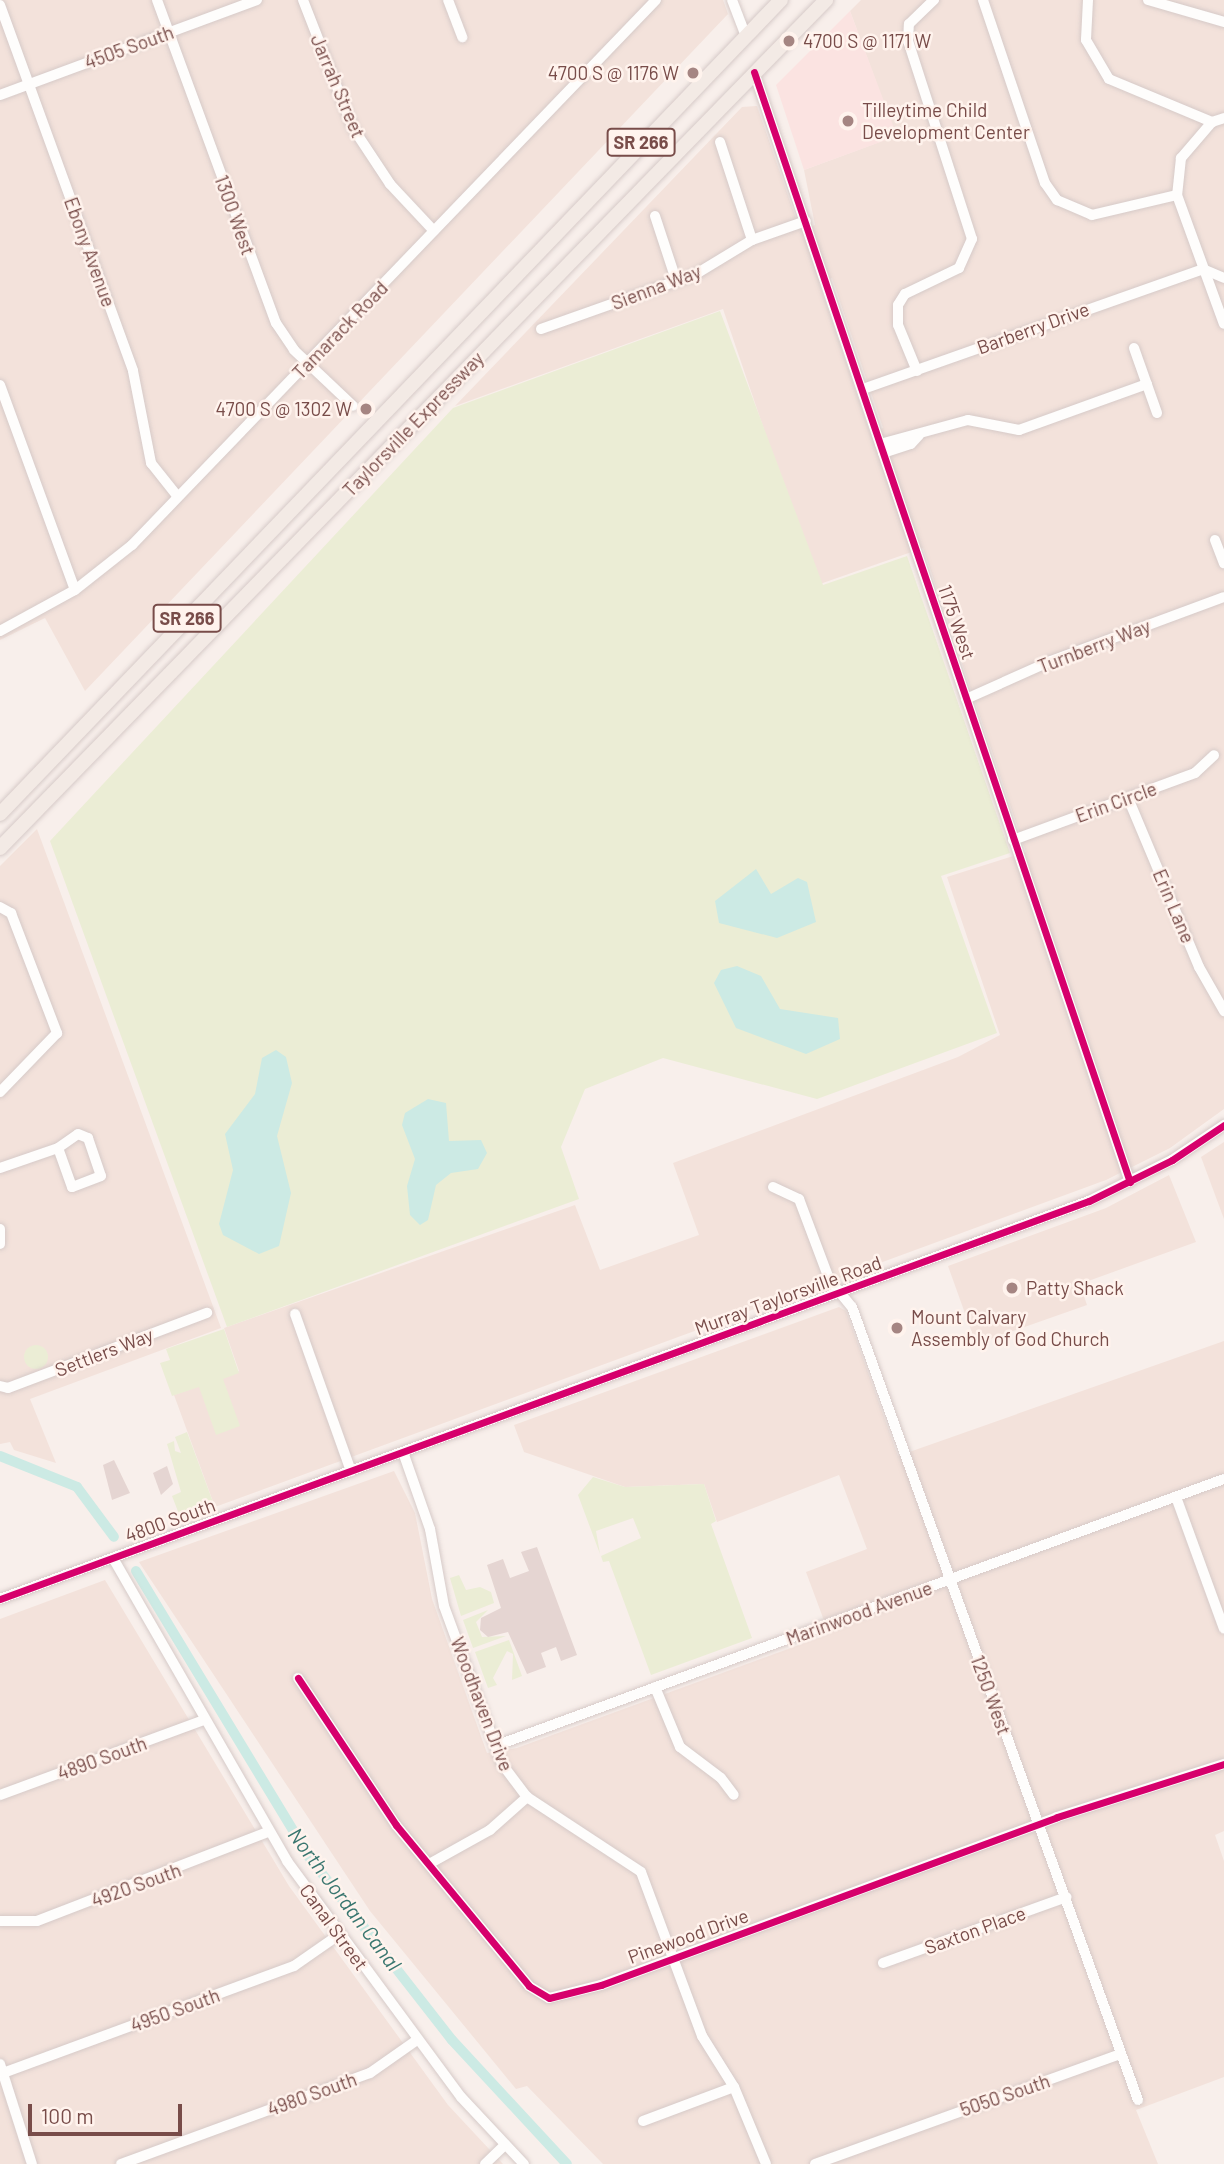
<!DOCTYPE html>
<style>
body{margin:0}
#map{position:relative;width:1224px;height:2164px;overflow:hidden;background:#f8efeb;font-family:Barlow,sans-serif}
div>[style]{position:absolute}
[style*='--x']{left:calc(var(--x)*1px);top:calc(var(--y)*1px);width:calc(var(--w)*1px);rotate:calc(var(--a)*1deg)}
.residential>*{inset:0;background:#f3e2db}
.commercial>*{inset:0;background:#fbe3e1}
.green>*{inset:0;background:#ebedd5}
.round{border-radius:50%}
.water>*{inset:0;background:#cceae4}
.canal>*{height:10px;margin:-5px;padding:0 5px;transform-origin:5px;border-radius:5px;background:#cceae4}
.building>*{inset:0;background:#e5d5d2}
.roads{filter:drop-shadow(0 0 2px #d6cac8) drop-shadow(0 0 2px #d6cac8)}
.minor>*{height:10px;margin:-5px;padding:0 5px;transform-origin:5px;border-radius:5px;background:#fefdfc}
.major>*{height:14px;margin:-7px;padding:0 7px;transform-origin:7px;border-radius:7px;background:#f3eae5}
.cycleway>*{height:7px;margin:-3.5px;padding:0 3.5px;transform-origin:3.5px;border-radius:3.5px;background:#d6006c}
.dots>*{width:19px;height:19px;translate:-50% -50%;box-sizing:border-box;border:4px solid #fff3ed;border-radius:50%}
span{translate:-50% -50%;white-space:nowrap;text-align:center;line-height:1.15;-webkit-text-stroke:5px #fff3ed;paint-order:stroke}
.shield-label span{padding:2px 5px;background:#fff3ed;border:2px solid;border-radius:5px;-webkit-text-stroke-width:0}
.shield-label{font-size:18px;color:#784c49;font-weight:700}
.poi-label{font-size:19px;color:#784c49}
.left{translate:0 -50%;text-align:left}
.right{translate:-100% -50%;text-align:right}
.street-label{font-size:19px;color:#784c49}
.water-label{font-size:21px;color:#39766f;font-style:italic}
.scale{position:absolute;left:28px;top:2104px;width:154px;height:32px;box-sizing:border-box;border:4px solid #784c49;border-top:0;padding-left:9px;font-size:21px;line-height:24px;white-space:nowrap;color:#784c49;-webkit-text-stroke:5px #fff3ed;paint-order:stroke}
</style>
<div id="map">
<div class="residential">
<div style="clip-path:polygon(0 0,723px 0,728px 14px,85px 691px,45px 618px,0 640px)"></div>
<div style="clip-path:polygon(evenodd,861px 0,1224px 0,1224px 1109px,1170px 1148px,1106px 1180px,215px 1507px,174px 1395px,239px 1371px,224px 1328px,575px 1205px,600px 1270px,699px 1235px,673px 1163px,958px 1057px,1000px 1035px,947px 877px,1026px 852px,923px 548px,817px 585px,723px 309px,455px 406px,742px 107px,757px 106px,800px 230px,815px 225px,804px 170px,896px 136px,850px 11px,861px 0,832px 278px,883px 428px,870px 433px,819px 283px,832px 278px)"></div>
<div style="clip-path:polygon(37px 829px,221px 1328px,30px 1399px,56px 1463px,14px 1450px,10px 1442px,0 1444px,0 866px)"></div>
<div style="clip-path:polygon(1224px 1142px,1224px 1219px,1201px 1157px)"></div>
<div style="clip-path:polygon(1169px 1175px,1196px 1242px,1080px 1284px,1087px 1305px,976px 1344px,948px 1266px,1106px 1208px)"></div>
<div style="clip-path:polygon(839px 1307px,846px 1311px,898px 1456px,1224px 1341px,1224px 1831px,1215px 1835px,1224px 1861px,1224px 2077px,1136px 2110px,1158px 2164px,603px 2164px,527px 2086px,516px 2089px,370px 1911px,139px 1562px,394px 1471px,415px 1513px,432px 1599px,487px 1753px,517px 1748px,829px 1634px,806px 1572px,867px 1549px,839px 1475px,717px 1522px,704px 1484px,625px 1487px,524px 1452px,514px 1425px)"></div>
<div style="clip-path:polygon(105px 1580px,289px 1886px,448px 2105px,503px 2164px,0 2164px,0 1619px)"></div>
</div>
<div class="commercial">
<div style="clip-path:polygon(850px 11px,897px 136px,804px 170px,776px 85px)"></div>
</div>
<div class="green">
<div style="clip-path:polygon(720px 311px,823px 585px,907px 556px,1010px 853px,941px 876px,997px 1033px,817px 1099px,663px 1058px,585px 1089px,561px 1147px,579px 1199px,227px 1327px,50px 841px,453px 408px)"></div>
<div style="clip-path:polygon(224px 1329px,239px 1373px,223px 1379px,240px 1426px,216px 1435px,199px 1387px,172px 1396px,160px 1363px,170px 1360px,166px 1349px)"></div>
<div class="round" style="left:24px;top:1345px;width:24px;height:24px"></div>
<div style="clip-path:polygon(187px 1432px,213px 1502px,179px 1514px,172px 1496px,181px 1492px,167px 1444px,174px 1441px,175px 1451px,181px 1453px,175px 1437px)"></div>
<div style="clip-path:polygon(593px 1477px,625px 1487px,704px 1484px,716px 1521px,711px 1524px,752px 1638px,651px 1675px,609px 1561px,603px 1562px,601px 1556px,641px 1538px,633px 1518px,596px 1531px,600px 1554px,578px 1495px)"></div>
<div style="clip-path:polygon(459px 1575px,466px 1590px,480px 1587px,491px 1592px,494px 1603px,461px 1616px,450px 1578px)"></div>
<div style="clip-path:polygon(488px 1610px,476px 1622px,482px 1637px,506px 1636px,473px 1648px,463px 1620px)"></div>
<div style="clip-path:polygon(509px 1640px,522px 1676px,512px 1680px,513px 1654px,507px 1651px,493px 1678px,497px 1685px,488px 1688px,475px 1652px)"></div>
</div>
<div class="water">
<div style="clip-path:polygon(756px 869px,771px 894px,798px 878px,807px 882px,816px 922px,777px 938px,719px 923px,715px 901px)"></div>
<div style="clip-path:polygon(737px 966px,761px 976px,780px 1009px,838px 1018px,840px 1039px,806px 1054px,736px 1028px,714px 983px,721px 970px)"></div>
<div style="clip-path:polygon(276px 1050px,286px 1057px,292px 1083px,277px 1136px,291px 1193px,279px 1246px,259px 1254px,223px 1235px,219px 1224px,233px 1170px,225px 1134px,255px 1094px,262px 1058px)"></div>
<div style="clip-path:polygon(428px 1099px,446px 1103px,449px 1141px,481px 1140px,487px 1153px,478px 1169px,451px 1173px,436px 1185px,428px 1220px,420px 1225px,410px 1215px,407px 1186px,415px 1159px,402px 1125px,405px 1113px)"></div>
</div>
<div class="canal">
<div style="--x:0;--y:1456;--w:83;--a:21.9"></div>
<div style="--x:77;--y:1487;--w:62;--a:53.5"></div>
<div style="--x:136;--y:1571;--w:334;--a:58.8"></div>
<div style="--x:309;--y:1857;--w:232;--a:52"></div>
<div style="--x:452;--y:2040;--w:169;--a:47.2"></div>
</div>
<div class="building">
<div style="clip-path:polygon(114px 1460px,130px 1493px,112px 1500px,103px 1465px)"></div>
<div style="clip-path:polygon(167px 1466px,173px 1484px,161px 1495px,153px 1473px)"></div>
<div style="clip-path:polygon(537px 1547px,577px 1655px,561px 1661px,556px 1647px,541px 1653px,546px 1667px,527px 1674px,508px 1632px,488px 1637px,480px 1630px,481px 1618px,501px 1608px,487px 1565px,503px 1559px,510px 1578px,529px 1571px,521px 1552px)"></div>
</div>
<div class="roads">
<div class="minor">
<div style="--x:157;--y:0;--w:344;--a:69.8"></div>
<div style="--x:276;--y:323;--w:32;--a:56"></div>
<div style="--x:294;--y:350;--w:81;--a:43.5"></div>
<div style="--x:303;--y:0;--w:137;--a:68.7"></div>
<div style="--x:353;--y:128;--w:67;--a:56.5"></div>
<div style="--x:390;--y:184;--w:64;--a:46.9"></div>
<div style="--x:448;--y:0;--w:40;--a:69"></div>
<div style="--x:732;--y:0;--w:39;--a:69"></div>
<div style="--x:983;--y:0;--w:193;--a:71.3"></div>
<div style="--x:1045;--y:183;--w:21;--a:55"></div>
<div style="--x:1057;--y:200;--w:38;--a:23"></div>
<div style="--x:1092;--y:215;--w:87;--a:-13.2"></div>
<div style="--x:1088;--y:0;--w:40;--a:92.9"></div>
<div style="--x:1086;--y:40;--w:45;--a:59.5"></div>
<div style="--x:1109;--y:79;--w:112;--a:22.7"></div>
<div style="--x:1212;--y:122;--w:13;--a:-18"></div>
<div style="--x:1148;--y:0;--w:79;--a:16.1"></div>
<div style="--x:0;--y:5;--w:389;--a:70"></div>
<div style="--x:133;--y:371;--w:94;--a:78.9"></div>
<div style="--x:151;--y:463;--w:43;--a:51.5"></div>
<div style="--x:754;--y:72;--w:1172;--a:71.29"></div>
<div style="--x:0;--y:95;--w:274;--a:-20.3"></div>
<div style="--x:1212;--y:122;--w:48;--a:130.7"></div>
<div style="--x:1181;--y:158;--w:37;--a:96"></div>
<div style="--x:1177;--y:195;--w:137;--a:70"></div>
<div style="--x:720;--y:142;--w:103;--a:71.9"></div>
<div style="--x:655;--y:216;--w:67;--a:71.8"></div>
<div style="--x:1203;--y:269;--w:23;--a:23"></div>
<div style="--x:541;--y:329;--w:164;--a:-19.5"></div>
<div style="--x:696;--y:274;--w:66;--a:-31.3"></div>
<div style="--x:752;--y:240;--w:57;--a:-19.4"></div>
<div style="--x:1134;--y:348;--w:69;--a:70.5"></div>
<div style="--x:917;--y:371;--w:50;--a:-112.4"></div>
<div style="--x:898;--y:325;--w:20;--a:-90"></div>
<div style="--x:898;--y:305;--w:13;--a:-58"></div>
<div style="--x:905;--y:294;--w:60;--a:-25.7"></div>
<div style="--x:959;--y:268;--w:32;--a:-66"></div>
<div style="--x:972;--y:239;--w:208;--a:-107.9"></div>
<div style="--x:908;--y:41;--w:17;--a:-87"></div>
<div style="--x:909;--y:24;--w:35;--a:-44"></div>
<div style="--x:0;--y:385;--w:218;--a:69.9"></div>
<div style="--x:863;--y:389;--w:361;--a:-19.4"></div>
<div style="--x:880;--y:444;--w:91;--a:-15.3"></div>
<div style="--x:968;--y:420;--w:52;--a:11.1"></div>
<div style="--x:1019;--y:430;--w:136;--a:-19.8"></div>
<div style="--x:883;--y:453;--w:29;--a:-18"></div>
<div style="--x:911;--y:444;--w:12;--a:-48"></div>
<div style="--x:1215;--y:540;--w:25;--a:69"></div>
<div style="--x:0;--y:631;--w:85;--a:-28.7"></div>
<div style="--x:75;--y:590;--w:73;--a:-38.3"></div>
<div style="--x:132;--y:545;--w:756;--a:-46.13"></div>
<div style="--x:966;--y:699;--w:93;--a:-24.1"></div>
<div style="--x:1051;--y:661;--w:184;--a:-20.3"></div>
<div style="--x:1128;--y:798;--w:183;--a:67.2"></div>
<div style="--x:1199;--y:967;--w:51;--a:60.4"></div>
<div style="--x:1013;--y:840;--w:194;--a:-20.2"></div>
<div style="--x:1195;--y:773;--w:26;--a:-43"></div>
<div style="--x:0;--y:907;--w:13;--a:29"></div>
<div style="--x:11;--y:913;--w:129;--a:69"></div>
<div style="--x:57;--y:1033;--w:82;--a:134"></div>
<div style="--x:0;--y:1168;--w:61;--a:-19"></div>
<div style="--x:58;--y:1148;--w:24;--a:-35"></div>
<div style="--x:78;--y:1134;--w:11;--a:22"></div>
<div style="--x:88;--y:1138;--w:40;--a:71.1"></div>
<div style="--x:101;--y:1176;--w:31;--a:159"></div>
<div style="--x:72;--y:1187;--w:41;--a:-109.7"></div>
<div style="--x:773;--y:1187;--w:29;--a:25"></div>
<div style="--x:799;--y:1199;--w:85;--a:69.4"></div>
<div style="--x:829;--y:1279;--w:36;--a:51"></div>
<div style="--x:852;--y:1307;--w:843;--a:70.17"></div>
<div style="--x:0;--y:1229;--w:15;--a:90"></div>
<div style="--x:295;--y:1314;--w:167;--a:70.4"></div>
<div style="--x:0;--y:1386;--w:8;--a:14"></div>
<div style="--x:8;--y:1388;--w:213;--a:-20.7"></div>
<div style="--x:403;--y:1452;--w:82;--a:70.7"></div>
<div style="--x:430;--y:1529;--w:78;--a:79.7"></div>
<div style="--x:444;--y:1606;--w:168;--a:69.8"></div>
<div style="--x:502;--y:1764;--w:41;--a:52.9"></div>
<div style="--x:527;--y:1797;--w:136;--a:33.3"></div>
<div style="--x:641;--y:1872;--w:175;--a:69.6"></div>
<div style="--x:702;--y:2036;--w:60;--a:57.9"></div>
<div style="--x:734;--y:2087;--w:83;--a:67.4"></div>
<div style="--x:1176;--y:1497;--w:140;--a:70"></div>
<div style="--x:113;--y:1558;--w:349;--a:60.1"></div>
<div style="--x:287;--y:1861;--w:293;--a:53.6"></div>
<div style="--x:461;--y:2097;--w:92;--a:46.8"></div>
<div style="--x:0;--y:1599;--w:1159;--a:-20.08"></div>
<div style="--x:1089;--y:1201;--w:93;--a:-26.3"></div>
<div style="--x:1172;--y:1160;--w:63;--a:-33.9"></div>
<div style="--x:298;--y:1678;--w:177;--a:56.3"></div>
<div style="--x:396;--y:1825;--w:209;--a:50.4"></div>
<div style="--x:529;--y:1986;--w:23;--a:31"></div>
<div style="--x:549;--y:1998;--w:54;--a:-14"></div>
<div style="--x:601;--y:1985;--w:486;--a:-20.2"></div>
<div style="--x:1057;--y:1817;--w:175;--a:-17.6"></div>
<div style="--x:655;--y:1687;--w:65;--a:67.4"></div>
<div style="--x:680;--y:1747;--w:51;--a:37.1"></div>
<div style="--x:721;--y:1778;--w:21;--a:53"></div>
<div style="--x:495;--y:1746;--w:776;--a:-20.12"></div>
<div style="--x:0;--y:1795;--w:217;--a:-20.2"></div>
<div style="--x:429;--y:1864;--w:70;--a:-29.1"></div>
<div style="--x:490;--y:1830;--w:50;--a:-41.7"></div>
<div style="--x:0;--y:1921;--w:37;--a:0"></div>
<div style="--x:37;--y:1921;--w:248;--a:-21.1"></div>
<div style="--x:883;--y:1963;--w:195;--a:-19.8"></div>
<div style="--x:0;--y:2064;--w:105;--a:72.3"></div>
<div style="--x:3;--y:2073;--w:310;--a:-20.2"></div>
<div style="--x:294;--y:1966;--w:56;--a:-34.8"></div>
<div style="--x:643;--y:2121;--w:97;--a:-20.5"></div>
<div style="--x:121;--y:2164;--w:265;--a:-20.1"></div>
<div style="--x:370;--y:2073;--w:57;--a:-35.1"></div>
<div style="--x:485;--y:2164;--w:28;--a:-44"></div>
<div style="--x:815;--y:2164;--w:325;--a:-19.8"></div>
</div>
<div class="major">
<div style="--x:0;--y:814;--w:1128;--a:-46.19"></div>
<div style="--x:0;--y:848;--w:1184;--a:-45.75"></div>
</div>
</div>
<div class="cycleway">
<div style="--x:754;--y:72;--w:1172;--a:71.29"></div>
<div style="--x:0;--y:1599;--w:1159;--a:-20.08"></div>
<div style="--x:1089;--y:1201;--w:93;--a:-26.3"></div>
<div style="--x:1172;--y:1160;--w:63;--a:-33.9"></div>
<div style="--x:298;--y:1678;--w:177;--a:56.3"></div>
<div style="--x:396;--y:1825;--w:209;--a:50.4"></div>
<div style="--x:529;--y:1986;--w:23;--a:31"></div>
<div style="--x:549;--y:1998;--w:54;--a:-14"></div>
<div style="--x:601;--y:1985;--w:486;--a:-20.2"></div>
<div style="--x:1057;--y:1817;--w:175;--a:-17.6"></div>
</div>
<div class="dots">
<div style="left:789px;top:41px;background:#a58582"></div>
<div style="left:693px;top:73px;background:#a58582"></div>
<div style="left:848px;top:121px;background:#a58582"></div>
<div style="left:366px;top:409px;background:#a58582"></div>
<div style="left:1012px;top:1288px;background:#a58582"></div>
<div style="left:897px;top:1328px;background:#a58582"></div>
</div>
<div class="shield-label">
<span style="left:641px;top:142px">SR 266</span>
<span style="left:187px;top:618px">SR 266</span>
</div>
<div class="poi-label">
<span class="left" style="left:803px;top:41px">4700 S @ 1171 W</span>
<span class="right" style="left:679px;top:73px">4700 S @ 1176 W</span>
<span class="left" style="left:862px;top:121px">Tilleytime Child<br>Development Center</span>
<span class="right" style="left:352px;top:409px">4700 S @ 1302 W</span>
<span class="left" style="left:1026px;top:1288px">Patty Shack</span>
<span class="left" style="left:911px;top:1328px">Mount Calvary<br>Assembly of God Church</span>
</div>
<div class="street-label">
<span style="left:129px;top:47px;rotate:-20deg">4505 South</span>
<span style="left:338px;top:86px;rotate:67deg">Jarrah Street</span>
<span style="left:235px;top:215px;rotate:70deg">1300 West</span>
<span style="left:90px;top:252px;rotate:70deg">Ebony Avenue</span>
<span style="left:656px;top:287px;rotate:-21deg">Sienna Way</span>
<span style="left:1033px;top:328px;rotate:-20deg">Barberry Drive</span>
<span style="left:340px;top:330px;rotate:-46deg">Tamarack Road</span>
<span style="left:413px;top:424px;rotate:-46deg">Taylorsville Expressway</span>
<span style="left:957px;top:622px;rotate:71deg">1175 West</span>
<span style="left:1094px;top:646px;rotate:-21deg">Turnberry Way</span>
<span style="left:1116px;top:802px;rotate:-20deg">Erin Circle</span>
<span style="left:1174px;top:906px;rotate:67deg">Erin Lane</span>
<span style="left:788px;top:1295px;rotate:-20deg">Murray Taylorsville Road</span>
<span style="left:104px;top:1352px;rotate:-21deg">Settlers Way</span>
<span style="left:170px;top:1520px;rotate:-20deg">4800 South</span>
<span style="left:859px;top:1613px;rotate:-20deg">Marinwood Avenue</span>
<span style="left:991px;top:1695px;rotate:70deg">1250 West</span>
<span style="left:482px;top:1704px;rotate:69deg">Woodhaven Drive</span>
<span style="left:102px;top:1758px;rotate:-20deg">4890 South</span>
<span style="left:136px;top:1885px;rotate:-20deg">4920 South</span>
<span style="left:334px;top:1927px;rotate:54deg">Canal Street</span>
<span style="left:975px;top:1930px;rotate:-20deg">Saxton Place</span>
<span style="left:688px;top:1936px;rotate:-20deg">Pinewood Drive</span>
<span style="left:175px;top:2010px;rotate:-20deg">4950 South</span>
<span style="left:312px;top:2094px;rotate:-20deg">4980 South</span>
<span style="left:1005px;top:2095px;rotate:-19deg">5050 South</span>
</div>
<div class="water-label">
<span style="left:345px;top:1899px;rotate:53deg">North Jordan Canal</span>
</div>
<div class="scale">100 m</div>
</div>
